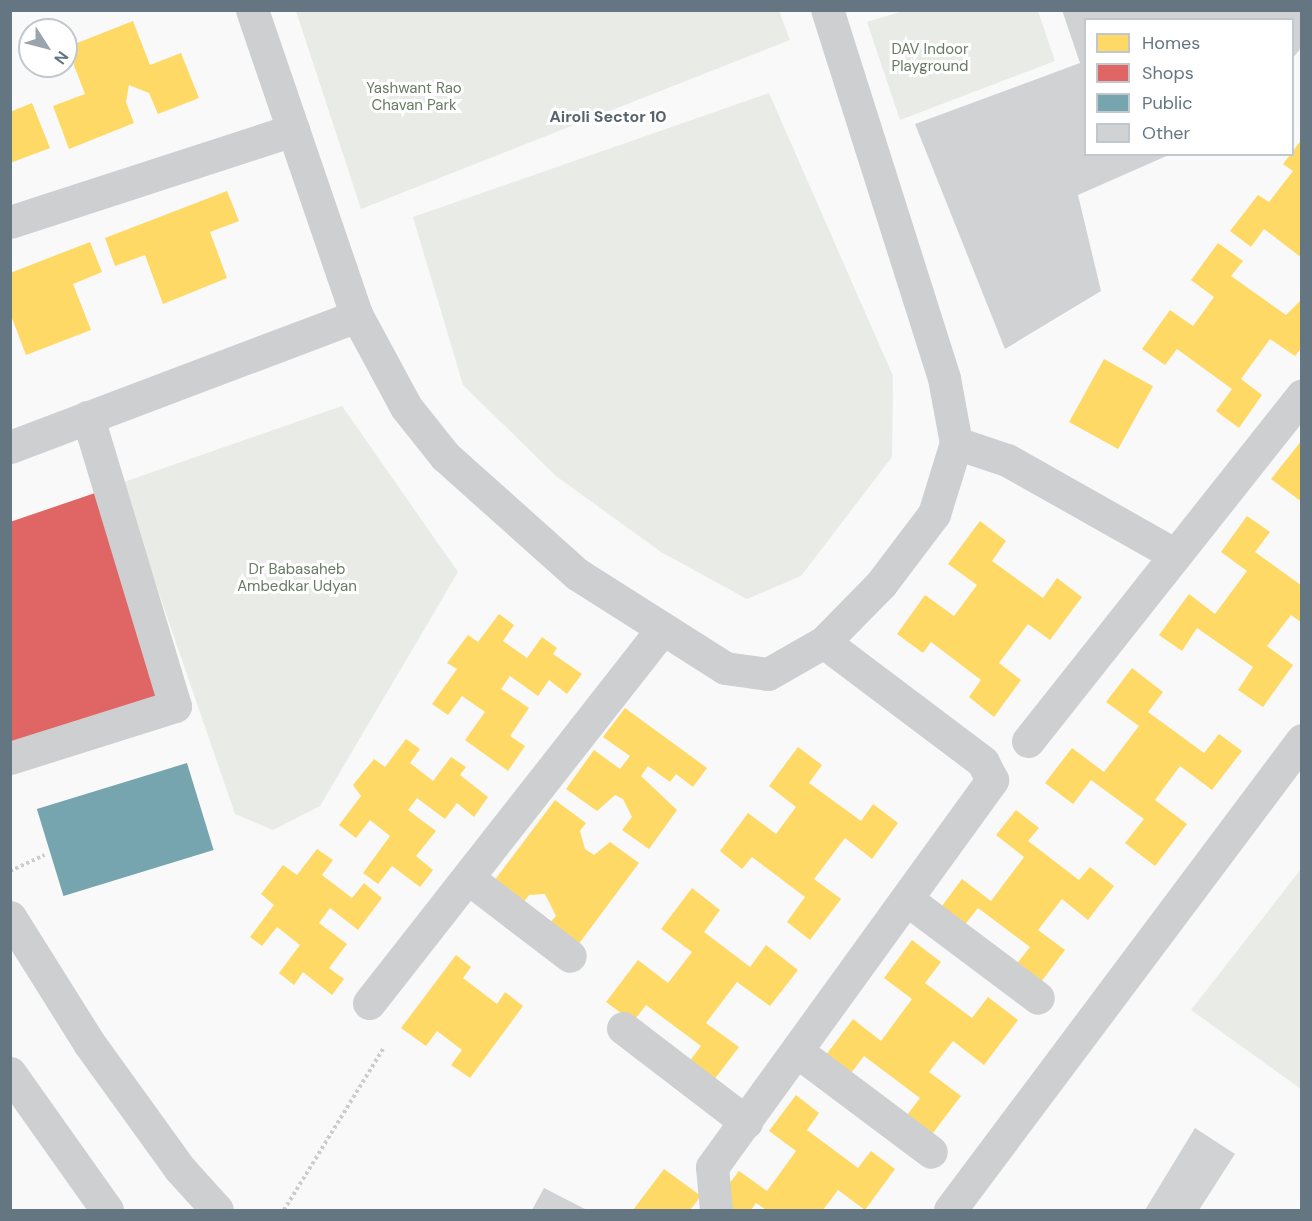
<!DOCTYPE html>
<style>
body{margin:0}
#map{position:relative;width:1312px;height:1221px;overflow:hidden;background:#f9f9f9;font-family:"DM Sans",sans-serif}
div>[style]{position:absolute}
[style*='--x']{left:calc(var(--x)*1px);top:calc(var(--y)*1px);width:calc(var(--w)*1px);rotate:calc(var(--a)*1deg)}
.green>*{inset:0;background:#e8ebe6}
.homes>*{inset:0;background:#ffd966;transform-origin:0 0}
.shops>*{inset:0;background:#e06666}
.public>*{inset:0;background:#76a5af;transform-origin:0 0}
.building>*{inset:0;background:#d0d2d3}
.path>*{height:4px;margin-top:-2px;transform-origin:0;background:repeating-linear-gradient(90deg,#cbcccd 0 3px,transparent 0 6px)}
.minor>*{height:33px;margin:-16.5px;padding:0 16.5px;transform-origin:16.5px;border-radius:16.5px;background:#cecfd0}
span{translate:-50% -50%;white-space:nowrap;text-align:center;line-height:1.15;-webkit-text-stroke:6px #fff;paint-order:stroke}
.park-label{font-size:15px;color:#687a64}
.neighbourhood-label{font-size:16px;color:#57646e;font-weight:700}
.frame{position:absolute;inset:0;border:12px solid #657683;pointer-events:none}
.legend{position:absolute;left:1084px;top:18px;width:210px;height:138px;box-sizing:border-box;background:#fff;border:2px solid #c1c8cd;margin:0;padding:8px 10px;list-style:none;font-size:18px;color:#657683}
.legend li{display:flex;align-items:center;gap:12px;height:30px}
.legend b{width:30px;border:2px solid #c1c8cd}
.north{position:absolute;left:18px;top:18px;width:60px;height:60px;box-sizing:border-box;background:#fff;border:2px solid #c1c8cd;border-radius:50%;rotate:126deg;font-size:16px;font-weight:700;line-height:24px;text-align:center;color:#657683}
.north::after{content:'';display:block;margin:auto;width:21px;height:27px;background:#99a4ac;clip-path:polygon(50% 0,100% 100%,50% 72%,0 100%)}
</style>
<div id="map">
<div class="green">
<div style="clip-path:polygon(296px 11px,779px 11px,790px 40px,361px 209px)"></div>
<div style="clip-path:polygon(903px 11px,1038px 11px,1055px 61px,900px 120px,867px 22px)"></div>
<div style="clip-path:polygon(769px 93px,893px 376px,892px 457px,801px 576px,747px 599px,661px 552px,556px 476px,463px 385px,413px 217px)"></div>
<div style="clip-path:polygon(342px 406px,458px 572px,320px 806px,273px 830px,235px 814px,121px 483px)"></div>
<div style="clip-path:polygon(1301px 869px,1301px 1089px,1191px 1010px)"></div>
</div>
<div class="homes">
<div style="clip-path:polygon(133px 21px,150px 65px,181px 53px,199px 98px,158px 114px,149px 93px,129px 85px,126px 102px,134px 123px,69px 149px,53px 106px,85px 94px,67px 47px)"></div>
<div style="clip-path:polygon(32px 103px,50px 148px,10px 163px,10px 112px)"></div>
<div style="clip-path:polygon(1302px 139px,1302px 258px,1264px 229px,1251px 247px,1230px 231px,1258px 195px,1269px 202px,1293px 171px,1283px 164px)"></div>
<div style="clip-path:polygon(227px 191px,239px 221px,210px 232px,227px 278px,163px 304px,145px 255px,115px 266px,105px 238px)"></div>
<div style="clip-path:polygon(90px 242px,102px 272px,73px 284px,91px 330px,26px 355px,10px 313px,10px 273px)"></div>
<div style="clip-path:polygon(1218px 243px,1243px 261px,1231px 276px,1286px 315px,1302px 299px,1302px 347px,1295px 356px,1270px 339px,1241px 379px,1262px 395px,1239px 428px,1216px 411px,1232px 389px,1177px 349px,1165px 365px,1142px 349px,1170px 310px,1193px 326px,1214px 297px,1191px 280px)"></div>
<div style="left:1104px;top:359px;width:56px;height:72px;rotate:29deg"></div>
<div style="clip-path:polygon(1302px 440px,1302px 502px,1271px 479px)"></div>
<div style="clip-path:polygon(1247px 516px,1270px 532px,1255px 552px,1302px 586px,1302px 623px,1291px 615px,1267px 646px,1293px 665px,1263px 707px,1238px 690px,1253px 667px,1197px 628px,1182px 651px,1159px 635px,1189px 594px,1215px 614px,1247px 571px,1221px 552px)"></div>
<div style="clip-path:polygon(980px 521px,1006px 541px,992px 561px,1043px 598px,1057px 578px,1082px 597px,1050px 640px,1028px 624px,999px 663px,1021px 680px,994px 717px,969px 697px,981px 680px,931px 642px,923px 653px,897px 634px,925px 595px,954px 616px,977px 585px,948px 564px)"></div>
<div style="clip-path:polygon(499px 614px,514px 625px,503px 641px,527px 658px,542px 637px,557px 648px,553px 654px,582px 674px,567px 694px,549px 680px,538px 696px,510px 676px,501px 689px,529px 708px,510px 736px,525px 746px,508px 771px,465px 740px,485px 712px,462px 696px,448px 715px,432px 704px,457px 669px,447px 663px,468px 635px,478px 642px)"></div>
<div style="clip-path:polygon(1132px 668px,1163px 692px,1148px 712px,1204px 753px,1219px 734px,1242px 751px,1212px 790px,1180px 766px,1155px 800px,1187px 824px,1155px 866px,1125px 843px,1144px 819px,1091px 780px,1073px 804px,1045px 783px,1072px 748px,1104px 772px,1139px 726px,1106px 702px)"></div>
<div style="clip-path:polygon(625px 708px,707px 768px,693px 787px,676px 774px,670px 782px,648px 766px,641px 776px,677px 810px,649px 849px,622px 830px,632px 817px,623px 799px,615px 795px,597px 811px,566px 789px,594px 750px,620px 769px,630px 756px,603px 737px)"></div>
<div style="clip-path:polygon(406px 739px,420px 749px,410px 763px,433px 781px,451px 757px,466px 767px,460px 775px,488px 797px,474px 817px,457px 803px,445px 819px,417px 798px,408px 810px,436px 831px,416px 856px,433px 870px,420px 887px,392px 866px,378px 884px,363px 873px,390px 836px,370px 820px,356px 838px,339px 825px,361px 796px,353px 785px,374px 759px,385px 767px)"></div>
<div style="clip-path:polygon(798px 747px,822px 765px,809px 783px,861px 821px,873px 804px,898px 823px,872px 859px,845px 838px,814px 879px,841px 899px,810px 940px,787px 922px,805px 897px,752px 857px,742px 869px,720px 851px,748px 813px,776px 834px,796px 807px,769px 786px)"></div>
<div style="clip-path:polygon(555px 800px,586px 823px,580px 831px,585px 849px,594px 855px,610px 842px,639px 863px,575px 949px,546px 927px,556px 916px,545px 894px,529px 895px,520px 907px,491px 885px)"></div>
<div style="clip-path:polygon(1016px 810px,1039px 828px,1028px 841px,1079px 880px,1090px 867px,1114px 886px,1088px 920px,1062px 899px,1038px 930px,1065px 950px,1035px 990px,1011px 971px,1030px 947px,978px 908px,959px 932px,936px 914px,962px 879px,991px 901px,1024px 857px,996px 835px)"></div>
<div style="clip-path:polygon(317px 849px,333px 860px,322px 875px,352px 898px,364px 883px,382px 898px,358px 930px,330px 908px,319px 923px,347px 944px,329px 968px,344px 979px,332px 995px,303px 972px,294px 985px,279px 973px,300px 945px,277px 927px,262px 946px,250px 937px,274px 905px,261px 894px,283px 865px,297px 875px)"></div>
<div style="clip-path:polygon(692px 888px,720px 910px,704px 932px,750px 967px,766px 945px,798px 970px,770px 1006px,737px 982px,706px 1023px,739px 1047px,710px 1085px,685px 1067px,701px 1046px,646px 1005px,633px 1022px,606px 1002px,638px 960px,668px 983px,692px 952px,661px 929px)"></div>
<div style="clip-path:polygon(912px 940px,941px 962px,925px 983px,972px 1018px,988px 997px,1018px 1020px,984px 1065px,953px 1041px,929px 1072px,961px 1096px,929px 1138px,904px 1119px,920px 1098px,864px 1056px,848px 1077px,823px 1059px,853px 1019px,881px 1041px,912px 999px,884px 978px)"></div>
<div style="clip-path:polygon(456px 955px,471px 967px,463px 978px,497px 1004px,505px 992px,523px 1006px,470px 1078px,451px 1065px,462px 1050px,437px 1031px,426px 1046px,401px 1028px)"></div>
<div style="clip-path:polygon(796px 1095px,819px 1113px,807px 1130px,858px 1168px,871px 1151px,895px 1169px,865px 1210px,838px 1190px,823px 1210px,766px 1210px,756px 1203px,751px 1210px,724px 1210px,714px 1203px,739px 1171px,767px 1191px,796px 1151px,769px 1131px)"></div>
<div style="clip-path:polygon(664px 1169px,701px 1196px,690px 1210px,633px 1210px)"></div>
</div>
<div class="shops">
<div style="clip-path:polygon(95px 493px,159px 701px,10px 744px,10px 522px)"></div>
</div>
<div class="public">
<div style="left:187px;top:763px;width:91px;height:157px;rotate:73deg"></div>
</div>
<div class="building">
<div style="clip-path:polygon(1062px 10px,1302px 10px,1302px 47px,1292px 59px,1292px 20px,1086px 20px,1086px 154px,1171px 154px,1078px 195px,1101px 291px,1005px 349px,915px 124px,1080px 63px)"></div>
<div style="clip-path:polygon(1195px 1128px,1235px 1154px,1199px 1210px,1145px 1210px)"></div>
<div style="clip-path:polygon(544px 1188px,587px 1210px,532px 1210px)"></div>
</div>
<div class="path">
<div style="--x:10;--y:871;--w:38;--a:-25"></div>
<div style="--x:284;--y:1210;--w:189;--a:-58.4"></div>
</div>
<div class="minor">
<div style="--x:252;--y:10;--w:324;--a:71.1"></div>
<div style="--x:357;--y:316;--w:103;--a:61.7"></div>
<div style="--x:406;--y:407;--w:63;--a:51.5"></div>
<div style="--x:445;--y:456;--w:177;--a:41.8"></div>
<div style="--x:577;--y:574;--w:175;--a:32.4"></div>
<div style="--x:725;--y:668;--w:43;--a:7.9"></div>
<div style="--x:768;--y:674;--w:64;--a:-29.7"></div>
<div style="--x:824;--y:642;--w:81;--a:-45.5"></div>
<div style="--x:881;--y:584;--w:88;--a:-52.9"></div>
<div style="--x:934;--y:514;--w:74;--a:-72.8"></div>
<div style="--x:956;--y:443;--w:66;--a:-100.5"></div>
<div style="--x:944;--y:378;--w:386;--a:-107.6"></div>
<div style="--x:10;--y:222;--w:298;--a:-18"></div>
<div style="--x:956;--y:443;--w:54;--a:18.4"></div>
<div style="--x:1007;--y:460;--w:192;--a:29.4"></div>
<div style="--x:10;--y:447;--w:371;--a:-20.7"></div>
<div style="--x:1028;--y:741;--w:441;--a:-51.6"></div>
<div style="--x:10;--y:758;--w:173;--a:-17.5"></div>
<div style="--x:175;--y:706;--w:302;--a:-106.8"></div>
<div style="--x:468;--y:878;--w:128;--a:37.4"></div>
<div style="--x:909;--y:901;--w:161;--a:36.9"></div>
<div style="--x:10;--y:917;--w:149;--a:57.9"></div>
<div style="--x:89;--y:1043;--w:155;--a:54.2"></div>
<div style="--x:180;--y:1169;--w:55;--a:47.9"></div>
<div style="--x:369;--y:1003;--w:474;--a:-51.9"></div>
<div style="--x:623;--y:1028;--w:155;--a:37.4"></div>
<div style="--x:798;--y:1052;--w:166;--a:36.9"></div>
<div style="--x:10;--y:1073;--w:168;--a:54.7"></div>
<div style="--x:716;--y:1210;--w:43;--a:-95.3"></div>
<div style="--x:712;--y:1167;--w:478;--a:-54.1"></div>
<div style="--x:992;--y:780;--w:20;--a:-117"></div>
<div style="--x:983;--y:762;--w:199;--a:-143"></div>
<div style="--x:950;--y:1210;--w:587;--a:-53.17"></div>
</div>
<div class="park-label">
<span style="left:930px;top:58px">DAV Indoor<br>Playground</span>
<span style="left:414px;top:97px">Yashwant Rao<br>Chavan Park</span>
<span style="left:297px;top:578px">Dr Babasaheb<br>Ambedkar Udyan</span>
</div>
<div class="neighbourhood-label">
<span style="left:608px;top:117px">Airoli Sector 10</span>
</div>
<div class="frame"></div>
<ul class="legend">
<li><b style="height:16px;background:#ffd966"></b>Homes</li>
<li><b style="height:16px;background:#e06666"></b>Shops</li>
<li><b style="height:16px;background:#76a5af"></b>Public</li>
<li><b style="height:16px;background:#d0d2d3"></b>Other</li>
</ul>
<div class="north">N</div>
</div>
